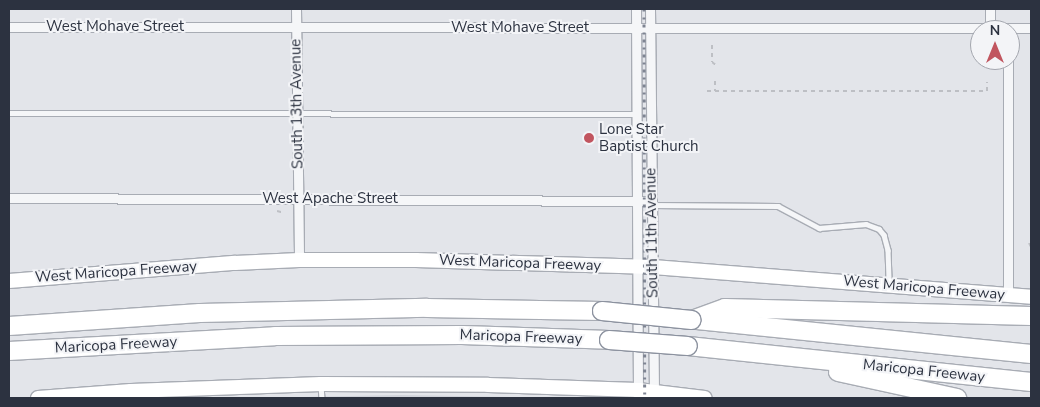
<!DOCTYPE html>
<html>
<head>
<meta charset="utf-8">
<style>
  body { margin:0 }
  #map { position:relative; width:1040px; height:407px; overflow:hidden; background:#e3e5ea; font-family:"Nunito Sans",sans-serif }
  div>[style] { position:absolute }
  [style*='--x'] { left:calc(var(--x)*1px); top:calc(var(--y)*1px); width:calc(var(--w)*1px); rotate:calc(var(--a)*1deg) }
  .built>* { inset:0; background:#d1d4db }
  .path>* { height:2px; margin-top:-1px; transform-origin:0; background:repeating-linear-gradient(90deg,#bdbfc4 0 4px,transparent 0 8px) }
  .roads { filter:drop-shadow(1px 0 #a8acb4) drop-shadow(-1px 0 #a8acb4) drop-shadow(0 1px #a8acb4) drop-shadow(0 -1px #a8acb4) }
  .lane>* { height:4.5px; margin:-2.25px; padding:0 2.25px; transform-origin:2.25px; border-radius:2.25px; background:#f5f6f8 }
  .street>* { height:9px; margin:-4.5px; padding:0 4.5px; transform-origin:4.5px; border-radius:4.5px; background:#f5f6f8 }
  .secondary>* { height:14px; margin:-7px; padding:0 7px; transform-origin:7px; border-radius:7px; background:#fff }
  .highway>* { height:18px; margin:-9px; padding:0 9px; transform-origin:9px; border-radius:9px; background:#fff }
  .rail>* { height:3px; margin-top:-1.5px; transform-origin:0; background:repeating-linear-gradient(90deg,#7e8492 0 2.5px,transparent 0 7.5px) }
  .bridges { filter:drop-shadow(1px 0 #8c929f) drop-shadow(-1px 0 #8c929f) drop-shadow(0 1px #8c929f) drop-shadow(0 -1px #8c929f) }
  .highway-bridge>* { height:18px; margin:-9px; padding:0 9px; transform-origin:9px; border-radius:9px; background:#fff }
  .dots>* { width:14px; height:14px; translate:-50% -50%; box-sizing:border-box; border:2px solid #f3f4f7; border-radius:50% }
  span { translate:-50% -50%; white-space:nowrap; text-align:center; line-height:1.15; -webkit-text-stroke:4px #f3f4f7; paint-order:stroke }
  .street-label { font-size:15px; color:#2c3240 }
  .poi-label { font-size:15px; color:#2c3240 }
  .left { translate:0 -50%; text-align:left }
  .frame { position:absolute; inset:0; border:10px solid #2c3240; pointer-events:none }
  .north { position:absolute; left:970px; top:20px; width:50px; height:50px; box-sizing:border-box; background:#f3f4f7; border:1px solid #a3a6ae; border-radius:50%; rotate:0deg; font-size:14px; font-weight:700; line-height:20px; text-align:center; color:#2c3240 }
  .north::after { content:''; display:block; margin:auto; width:18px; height:22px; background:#c1555f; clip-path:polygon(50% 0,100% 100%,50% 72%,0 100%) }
</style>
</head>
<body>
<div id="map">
  <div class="built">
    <div style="clip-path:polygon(401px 395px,570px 398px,254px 398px)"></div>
  </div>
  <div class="path">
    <div style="--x:712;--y:45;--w:17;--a:90"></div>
    <div style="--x:712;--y:62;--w:6;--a:39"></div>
    <div style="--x:988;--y:66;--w:4;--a:0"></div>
    <div style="--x:992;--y:66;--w:6;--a:-72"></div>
    <div style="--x:715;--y:81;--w:10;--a:90"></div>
    <div style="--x:707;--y:91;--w:280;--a:0"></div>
    <div style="--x:987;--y:91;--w:9;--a:-90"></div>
    <div style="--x:277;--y:211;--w:8;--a:14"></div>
    <div style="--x:1029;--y:243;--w:4;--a:63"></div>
  </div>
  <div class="roads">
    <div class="lane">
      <div style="--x:9;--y:113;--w:627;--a:0.09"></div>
      <div style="--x:652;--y:205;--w:126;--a:0.5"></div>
      <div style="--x:778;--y:206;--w:47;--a:28.2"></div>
      <div style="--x:819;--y:228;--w:47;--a:-4.9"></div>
      <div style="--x:866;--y:224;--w:14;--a:21"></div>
      <div style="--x:879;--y:229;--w:8;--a:50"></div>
      <div style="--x:884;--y:235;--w:16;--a:75"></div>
      <div style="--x:888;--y:250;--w:34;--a:88"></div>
      <div style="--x:321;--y:385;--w:13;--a:86"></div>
    </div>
    <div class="street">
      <div style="--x:296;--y:9;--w:251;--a:89.3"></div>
      <div style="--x:636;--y:9;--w:389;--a:89.7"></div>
      <div style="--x:650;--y:9;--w:387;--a:89.4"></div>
      <div style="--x:990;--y:9;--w:20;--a:90"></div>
      <div style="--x:9;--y:27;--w:1022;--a:0.06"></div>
      <div style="--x:9;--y:198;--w:643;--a:0.27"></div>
      <div style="--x:1008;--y:295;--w:235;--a:-90"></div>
    </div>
    <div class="secondary">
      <div style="--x:9;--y:281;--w:227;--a:-4.6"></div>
      <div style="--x:235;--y:263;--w:64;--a:-2.7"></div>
      <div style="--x:299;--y:260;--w:117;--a:0"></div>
      <div style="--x:416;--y:260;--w:237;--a:1.7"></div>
      <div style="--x:653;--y:267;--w:379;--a:4.5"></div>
      <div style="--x:38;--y:398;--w:93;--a:-4.3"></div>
      <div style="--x:131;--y:391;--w:190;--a:-2.1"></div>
      <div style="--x:321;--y:384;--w:167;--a:0.3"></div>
      <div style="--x:488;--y:385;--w:150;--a:1.9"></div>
      <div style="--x:638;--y:390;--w:67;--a:6.8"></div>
    </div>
    <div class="highway">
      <div style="--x:692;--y:320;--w:35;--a:-20"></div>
      <div style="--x:725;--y:308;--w:306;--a:1.5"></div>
      <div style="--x:697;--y:320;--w:336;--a:5.8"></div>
      <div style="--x:9;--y:326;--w:191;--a:-3.9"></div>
      <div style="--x:200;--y:313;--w:227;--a:-1.3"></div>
      <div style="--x:427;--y:308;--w:175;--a:1"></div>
      <div style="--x:688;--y:346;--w:345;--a:6"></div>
      <div style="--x:9;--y:351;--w:266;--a:-3.2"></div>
      <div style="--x:275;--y:336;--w:187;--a:-0.3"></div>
      <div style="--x:462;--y:335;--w:147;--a:1.9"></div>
      <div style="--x:838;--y:372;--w:122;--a:12.3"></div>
    </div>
  </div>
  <div class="rail">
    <div style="--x:644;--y:9;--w:389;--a:89.9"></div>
  </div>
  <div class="bridges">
    <div class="highway-bridge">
      <div style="--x:602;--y:311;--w:90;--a:5.7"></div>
      <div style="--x:609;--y:340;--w:79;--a:4.3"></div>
    </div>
  </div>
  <div class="dots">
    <div style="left:589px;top:138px;background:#c1555f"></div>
  </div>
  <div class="street-label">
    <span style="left:115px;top:27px">West Mohave Street</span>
    <span style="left:520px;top:28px">West Mohave Street</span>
    <span style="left:297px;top:104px;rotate:-91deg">South 13th Avenue</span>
    <span style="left:330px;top:199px">West Apache Street</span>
    <span style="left:652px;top:233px;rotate:-91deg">South 11th Avenue</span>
    <span style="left:520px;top:263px;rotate:2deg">West Maricopa Freeway</span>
    <span style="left:116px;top:272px;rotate:-4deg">West Maricopa Freeway</span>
    <span style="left:924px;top:288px;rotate:5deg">West Maricopa Freeway</span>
    <span style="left:521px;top:337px;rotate:2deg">Maricopa Freeway</span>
    <span style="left:116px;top:345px;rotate:-3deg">Maricopa Freeway</span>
    <span style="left:924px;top:371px;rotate:6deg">Maricopa Freeway</span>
  </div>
  <div class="poi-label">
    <span class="left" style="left:599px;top:138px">Lone Star<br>Baptist Church</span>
  </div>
  <div class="frame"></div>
  <div class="north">N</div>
</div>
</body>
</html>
